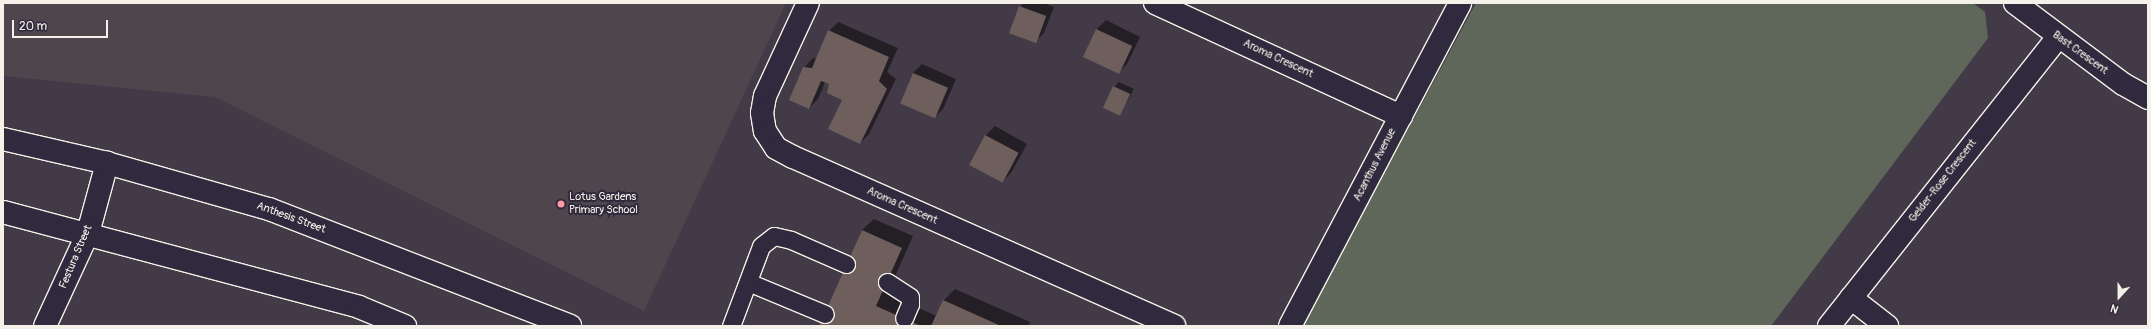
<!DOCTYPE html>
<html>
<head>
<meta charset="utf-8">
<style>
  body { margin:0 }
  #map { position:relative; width:2151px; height:329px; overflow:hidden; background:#423a46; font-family:Pangolin,sans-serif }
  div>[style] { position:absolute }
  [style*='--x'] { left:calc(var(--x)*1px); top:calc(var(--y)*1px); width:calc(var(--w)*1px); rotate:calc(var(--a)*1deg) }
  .built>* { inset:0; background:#4f454d }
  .green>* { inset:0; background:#5f675b }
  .shadow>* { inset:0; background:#0007 }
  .building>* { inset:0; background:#6e5e5c; transform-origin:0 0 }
  .roads { filter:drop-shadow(1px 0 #f4f1e8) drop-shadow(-1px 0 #f4f1e8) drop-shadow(0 1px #f4f1e8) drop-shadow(0 -1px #f4f1e8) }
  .lane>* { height:17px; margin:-8.5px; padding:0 8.5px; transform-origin:8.5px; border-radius:8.5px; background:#2f2a3d }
  .street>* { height:22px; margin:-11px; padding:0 11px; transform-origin:11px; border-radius:11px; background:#2f2a3d }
  .secondary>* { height:22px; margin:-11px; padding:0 11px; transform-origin:11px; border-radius:11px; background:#2f2a3d }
  .dots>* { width:11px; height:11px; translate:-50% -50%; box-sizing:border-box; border:2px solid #2f2a3d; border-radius:50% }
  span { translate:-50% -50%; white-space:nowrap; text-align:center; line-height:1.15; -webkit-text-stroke:4px #2f2a3d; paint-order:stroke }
  .street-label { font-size:11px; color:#f4f1e8 }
  .poi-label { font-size:11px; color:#f4f1e8 }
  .left { translate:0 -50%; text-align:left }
  .frame { position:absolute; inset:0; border:4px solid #f4f1e8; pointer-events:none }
  .north { position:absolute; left:2099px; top:277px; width:40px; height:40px; -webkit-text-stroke:3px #2f2a3d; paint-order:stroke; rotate:201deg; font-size:11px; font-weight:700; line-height:16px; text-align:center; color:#f4f1e8 }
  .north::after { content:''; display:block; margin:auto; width:14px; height:18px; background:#f4f1e8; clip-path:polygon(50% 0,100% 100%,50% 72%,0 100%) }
  .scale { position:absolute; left:12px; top:20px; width:96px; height:18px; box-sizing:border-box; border:2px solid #f4f1e8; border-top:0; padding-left:5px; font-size:12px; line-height:14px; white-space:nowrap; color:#f4f1e8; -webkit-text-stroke:3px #2f2a3d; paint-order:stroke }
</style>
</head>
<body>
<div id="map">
  <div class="built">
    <div style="clip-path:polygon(3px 3px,786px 3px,644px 311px,215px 97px,3px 76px)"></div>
  </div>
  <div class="green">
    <div style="clip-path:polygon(1476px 3px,1973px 3px,1985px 12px,1988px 38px,1771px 326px,1302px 326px)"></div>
  </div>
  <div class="shadow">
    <div style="clip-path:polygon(1024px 3px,1043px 3px,1054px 7px,1044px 33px,1035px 42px,1020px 7px)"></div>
    <div style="clip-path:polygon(1106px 20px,1140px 37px,1127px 64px,1118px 73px,1084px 57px,1097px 29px)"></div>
    <div style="clip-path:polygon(838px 22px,898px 48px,887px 72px,896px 79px,869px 134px,860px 143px,843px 100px,830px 84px,825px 82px,818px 99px,809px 108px,804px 68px,813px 58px,817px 59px,829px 31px)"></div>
    <div style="clip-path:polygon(922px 64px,956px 79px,943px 109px,934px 118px,913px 73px)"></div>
    <div style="clip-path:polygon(1119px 82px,1134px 89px,1120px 114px,1114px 87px)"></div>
    <div style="clip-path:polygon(995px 126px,1027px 144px,1011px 173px,1002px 182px,970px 165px,986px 135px)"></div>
    <div style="clip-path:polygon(874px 219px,913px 236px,887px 294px,937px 316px,943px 301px,955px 289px,1030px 322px,1028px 326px,820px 326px,862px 230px)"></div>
  </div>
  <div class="building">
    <div style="left:1019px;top:6px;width:29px;height:29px;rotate:20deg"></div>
    <div style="left:1096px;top:29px;width:40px;height:31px;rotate:25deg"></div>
    <div style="clip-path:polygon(828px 30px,889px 57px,879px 81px,887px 89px,860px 144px,828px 129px,842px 100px,827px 93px,829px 84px,821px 81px,809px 109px,789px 100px,803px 67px,812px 68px)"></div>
    <div style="left:913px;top:73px;width:38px;height:33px;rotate:23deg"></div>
    <div style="left:1113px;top:86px;width:19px;height:24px;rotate:25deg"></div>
    <div style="left:985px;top:135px;width:38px;height:34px;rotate:28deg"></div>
    <div style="clip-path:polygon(862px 230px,902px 248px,876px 306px,921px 326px,819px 326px)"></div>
    <div style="clip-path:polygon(943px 300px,1001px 326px,931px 326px)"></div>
  </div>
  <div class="roads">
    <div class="lane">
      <div style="--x:748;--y:282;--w:83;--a:22.6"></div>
      <div style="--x:887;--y:282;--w:27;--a:33"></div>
      <div style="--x:910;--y:297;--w:7;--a:90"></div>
      <div style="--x:910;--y:304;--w:15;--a:113"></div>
      <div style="--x:731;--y:326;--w:85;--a:-69.4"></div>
      <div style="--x:761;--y:246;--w:16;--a:-38"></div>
      <div style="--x:774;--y:236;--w:17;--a:13"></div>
      <div style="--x:791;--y:240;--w:60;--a:23.6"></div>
    </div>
    <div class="street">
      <div style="--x:808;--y:3;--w:102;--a:114.8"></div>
      <div style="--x:765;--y:96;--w:17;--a:100"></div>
      <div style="--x:762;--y:113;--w:18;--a:81"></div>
      <div style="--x:765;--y:131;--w:20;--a:57"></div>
      <div style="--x:776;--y:148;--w:19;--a:28"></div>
      <div style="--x:793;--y:157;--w:417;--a:23.9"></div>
      <div style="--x:1155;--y:3;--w:271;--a:24.7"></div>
      <div style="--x:2015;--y:3;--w:135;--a:36.9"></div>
      <div style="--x:2123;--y:84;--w:29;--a:29"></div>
      <div style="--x:1851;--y:298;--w:46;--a:37.9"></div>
      <div style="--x:45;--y:326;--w:102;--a:-65.2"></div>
      <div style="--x:88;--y:233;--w:73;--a:-74.8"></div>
      <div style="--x:1290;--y:326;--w:365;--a:-62.2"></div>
      <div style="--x:1829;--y:326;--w:369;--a:-51.6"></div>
    </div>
    <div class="secondary">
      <div style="--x:3;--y:139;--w:107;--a:13"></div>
      <div style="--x:107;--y:163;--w:168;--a:15.9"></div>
      <div style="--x:269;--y:209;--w:323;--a:21.2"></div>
      <div style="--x:3;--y:212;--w:368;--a:14.9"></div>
      <div style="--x:359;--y:307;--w:50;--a:22.4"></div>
    </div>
  </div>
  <div class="dots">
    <div style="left:561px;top:204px;background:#ff9aa2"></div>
  </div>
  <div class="street-label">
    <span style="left:2080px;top:53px;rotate:36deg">Bast Crescent</span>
    <span style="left:1278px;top:59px;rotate:25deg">Aroma Crescent</span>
    <span style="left:1375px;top:165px;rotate:-63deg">Acanthus Avenue</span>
    <span style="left:1943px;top:181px;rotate:-52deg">Gelder-Rose Crescent</span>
    <span style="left:902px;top:206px;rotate:24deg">Aroma Crescent</span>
    <span style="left:291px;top:218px;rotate:20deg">Anthesis Street</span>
    <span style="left:76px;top:257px;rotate:-67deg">Festura Street</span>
  </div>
  <div class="poi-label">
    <span class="left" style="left:569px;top:204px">Lotus Gardens<br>Primary School</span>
  </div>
  <div class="frame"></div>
  <div class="north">N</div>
  <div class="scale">20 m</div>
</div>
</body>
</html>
